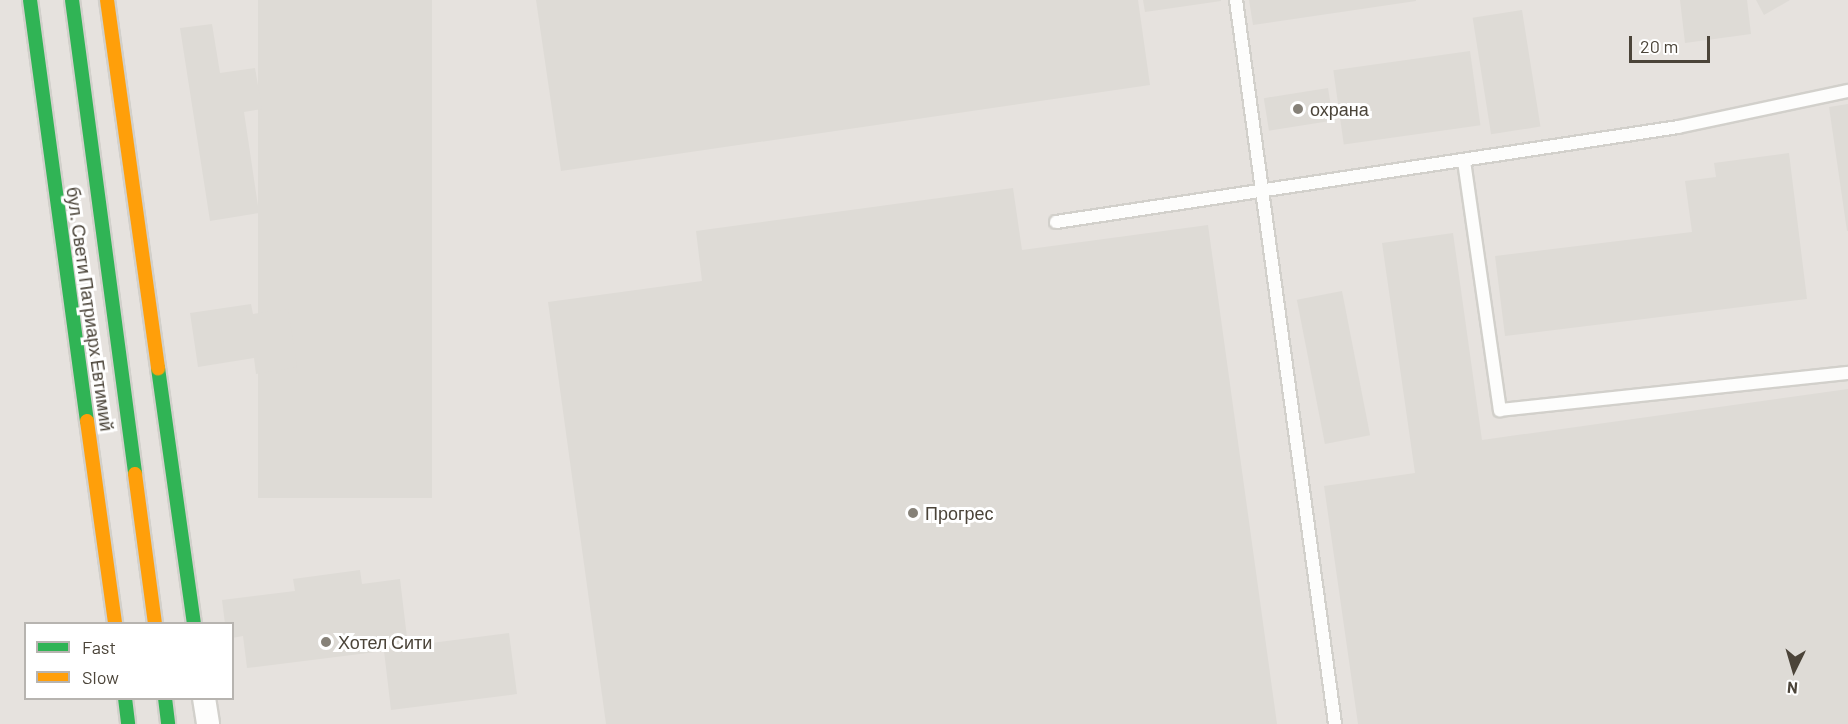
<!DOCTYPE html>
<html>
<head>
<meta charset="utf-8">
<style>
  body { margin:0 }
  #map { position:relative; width:1848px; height:724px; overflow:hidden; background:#f4f2ee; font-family:Barlow,sans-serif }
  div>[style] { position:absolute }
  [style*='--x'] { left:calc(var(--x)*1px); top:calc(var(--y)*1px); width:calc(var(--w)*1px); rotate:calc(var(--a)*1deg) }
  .industrial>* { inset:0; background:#e6e2de }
  .building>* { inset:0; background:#dedbd6; transform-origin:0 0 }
  .roads { filter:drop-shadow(2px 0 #d2d0cb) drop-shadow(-2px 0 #d2d0cb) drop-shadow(0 2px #d2d0cb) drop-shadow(0 -2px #d2d0cb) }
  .lane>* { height:12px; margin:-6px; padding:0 6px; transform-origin:6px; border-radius:6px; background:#fdfdfc }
  .street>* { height:22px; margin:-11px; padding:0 11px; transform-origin:11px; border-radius:11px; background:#fdfdfc }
  .fast>* { height:14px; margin:-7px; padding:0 7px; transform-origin:7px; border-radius:7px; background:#30b455 }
  .slow>* { height:14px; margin:-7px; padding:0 7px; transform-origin:7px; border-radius:7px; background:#ff9f0a }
  .dots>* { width:16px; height:16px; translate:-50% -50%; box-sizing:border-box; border:3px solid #fff; border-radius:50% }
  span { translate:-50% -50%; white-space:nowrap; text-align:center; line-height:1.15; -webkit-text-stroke:6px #fff; paint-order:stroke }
  .poi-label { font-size:18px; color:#4b4439 }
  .left { translate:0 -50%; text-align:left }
  .street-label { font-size:18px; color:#4b4439 }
  .legend { position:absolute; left:24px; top:622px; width:210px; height:78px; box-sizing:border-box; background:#fff; border:2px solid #b7b4b0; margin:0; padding:8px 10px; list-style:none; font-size:18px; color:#4b4439 }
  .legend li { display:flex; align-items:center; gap:12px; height:30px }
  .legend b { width:30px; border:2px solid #b7b4b0 }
  .north { position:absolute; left:1764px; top:640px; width:60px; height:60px; -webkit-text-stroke:4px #fff; paint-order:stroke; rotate:185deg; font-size:16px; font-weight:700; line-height:24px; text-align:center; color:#4b4439 }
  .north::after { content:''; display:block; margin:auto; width:21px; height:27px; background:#4b4439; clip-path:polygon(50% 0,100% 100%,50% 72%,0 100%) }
  .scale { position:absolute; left:1629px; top:36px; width:81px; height:27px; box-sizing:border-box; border:3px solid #4b4439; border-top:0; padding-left:8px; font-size:18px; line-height:21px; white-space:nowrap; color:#4b4439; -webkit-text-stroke:4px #fff; paint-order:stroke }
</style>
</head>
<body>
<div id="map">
  <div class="industrial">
    <div style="clip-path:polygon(evenodd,0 0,1848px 0,1848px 724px,0 724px,0 0,26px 624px,232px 624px,232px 698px,26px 698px,26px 624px)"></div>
  </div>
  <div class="building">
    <div style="left:258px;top:0;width:174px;height:498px"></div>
    <div style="clip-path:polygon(536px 0,1138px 0,1150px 85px,561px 171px)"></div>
    <div style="clip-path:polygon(1143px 0,1221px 0,1221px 1px,1145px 12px)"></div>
    <div style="clip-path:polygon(1249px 0,1416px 0,1416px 1px,1253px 25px)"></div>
    <div style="clip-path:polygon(1680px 0,1747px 0,1751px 34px,1685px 43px)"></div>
    <div style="clip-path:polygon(1756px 0,1790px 0,1764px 15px)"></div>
    <div style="left:1522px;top:10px;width:118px;height:50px;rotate:81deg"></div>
    <div style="clip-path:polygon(212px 24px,220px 73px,255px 68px,262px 109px,244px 112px,259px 213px,210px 221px,180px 28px)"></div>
    <div style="left:1470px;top:51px;width:75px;height:138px;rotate:82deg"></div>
    <div style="left:1328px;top:88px;width:33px;height:65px;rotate:81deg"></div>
    <div style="clip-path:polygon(1848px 104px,1848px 231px,1847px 231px,1829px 107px)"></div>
    <div style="clip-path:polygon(1789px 153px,1807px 299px,1505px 336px,1495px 256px,1692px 232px,1685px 181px,1716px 177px,1714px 163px)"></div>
    <div style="clip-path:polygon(1013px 188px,1022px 250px,1208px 225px,1277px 724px,606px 724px,548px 302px,702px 281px,696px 231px)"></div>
    <div style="clip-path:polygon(1453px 233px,1482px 440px,1848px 389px,1848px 724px,1358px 724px,1324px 486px,1415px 473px,1382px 243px)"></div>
    <div style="left:1342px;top:291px;width:147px;height:46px;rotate:79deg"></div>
    <div style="clip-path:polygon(251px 304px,253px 314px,288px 309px,297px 367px,256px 374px,254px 358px,198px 367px,190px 313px)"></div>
    <div style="clip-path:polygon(360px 570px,362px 584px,400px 579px,408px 646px,509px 633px,517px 694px,391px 710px,384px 651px,247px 668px,243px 636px,232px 638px,232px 624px,225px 624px,222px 600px,295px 591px,293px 579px)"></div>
  </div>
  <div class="roads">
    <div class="lane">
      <div style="--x:1236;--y:0;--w:731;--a:82.21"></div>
      <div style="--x:1464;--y:161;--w:252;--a:81.8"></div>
      <div style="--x:1500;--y:410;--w:350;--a:-6.1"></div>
      <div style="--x:1056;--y:222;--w:629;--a:-8.68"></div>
      <div style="--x:1678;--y:127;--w:174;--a:-12"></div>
    </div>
    <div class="street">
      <div style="--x:204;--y:698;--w:26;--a:81"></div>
    </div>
    <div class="fast">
      <div style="--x:30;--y:0;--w:425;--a:82.3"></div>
      <div style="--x:72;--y:0;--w:478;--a:82.4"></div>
      <div style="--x:158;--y:368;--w:259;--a:82"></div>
      <div style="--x:125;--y:698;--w:26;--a:83"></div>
      <div style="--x:165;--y:698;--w:26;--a:83"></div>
    </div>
    <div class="slow">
      <div style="--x:107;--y:0;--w:372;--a:82.1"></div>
      <div style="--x:87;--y:421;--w:205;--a:82.1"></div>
      <div style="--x:135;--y:474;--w:151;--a:82.4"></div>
    </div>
  </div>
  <div class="dots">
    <div style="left:1298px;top:109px;background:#868178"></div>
    <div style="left:913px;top:513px;background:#868178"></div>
    <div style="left:326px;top:642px;background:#868178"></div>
  </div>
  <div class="poi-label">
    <span class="left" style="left:1310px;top:109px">охрана</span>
    <span class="left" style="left:925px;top:513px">Прогрес</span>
    <span class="left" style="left:338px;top:642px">Хотел Сити</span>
  </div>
  <div class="street-label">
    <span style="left:90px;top:309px;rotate:82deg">бул. Свети Патриарх Евтимий</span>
  </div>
  <ul class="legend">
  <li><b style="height:8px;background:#30b455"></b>Fast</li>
  <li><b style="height:8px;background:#ff9f0a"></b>Slow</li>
  </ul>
  <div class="north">N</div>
  <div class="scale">20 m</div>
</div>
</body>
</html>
